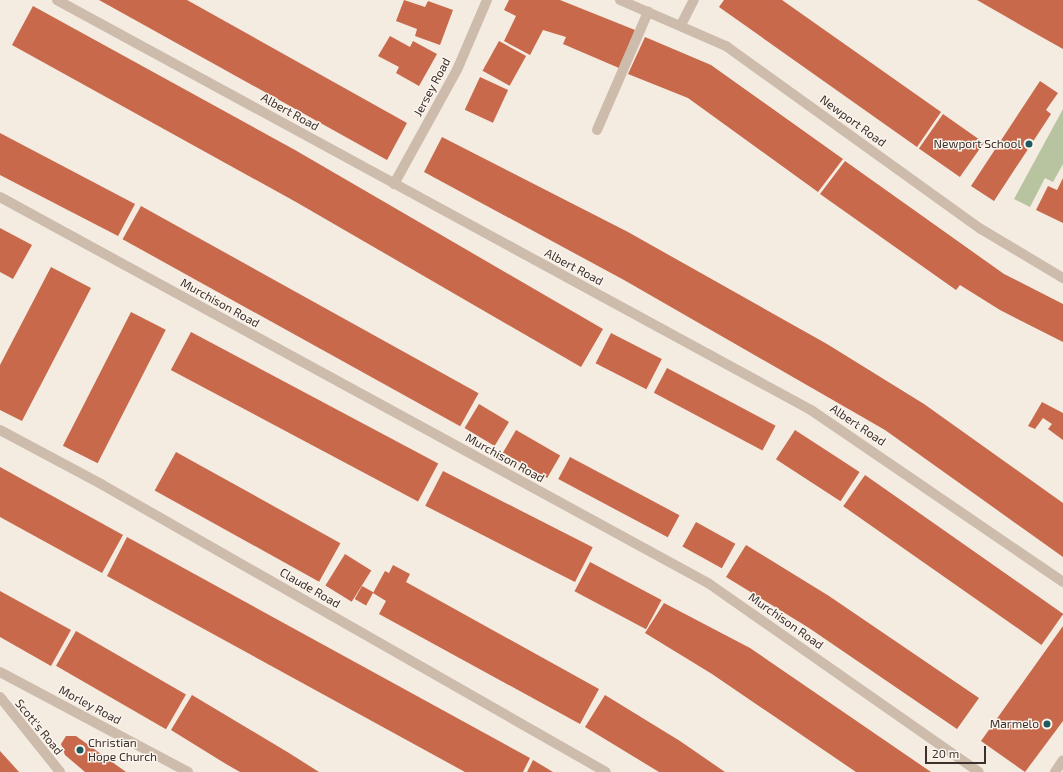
<!DOCTYPE html>
<html>
<head>
<meta charset="utf-8">
<style>
  body { margin:0 }
  #map { position:relative; width:1063px; height:772px; overflow:hidden; background:#f4ebe1; font-family:"Exo 2",sans-serif }
  div>[style] { position:absolute }
  [style*='--x'] { left:calc(var(--x)*1px); top:calc(var(--y)*1px); width:calc(var(--w)*1px); rotate:calc(var(--a)*1deg) }
  .green>* { inset:0; background:#b8c4a0 }
  .building>* { inset:0; background:#c8694b; transform-origin:0 0 }
  .service>* { height:10px; margin:-5px; padding:0 5px; transform-origin:5px; border-radius:5px; background:#cdbbac }
  .minor>* { height:10px; margin:-5px; padding:0 5px; transform-origin:5px; border-radius:5px; background:#cdbbac }
  .dots>* { width:11px; height:11px; translate:-50% -50%; box-sizing:border-box; border:2px solid #fbf5ee; border-radius:50% }
  span { translate:-50% -50%; white-space:nowrap; text-align:center; line-height:1.15; -webkit-text-stroke:3px #fbf5ee; paint-order:stroke }
  .street-label { font-size:12px; color:#3b302b }
  .poi-label { font-size:12px; color:#3b302b }
  .right { translate:-100% -50%; text-align:right }
  .left { translate:0 -50%; text-align:left }
  .scale { position:absolute; left:925px; top:746px; width:61px; height:18px; box-sizing:border-box; border:2px solid #3b302b; border-top:0; padding-left:5px; font-size:12px; line-height:14px; white-space:nowrap; color:#3b302b; -webkit-text-stroke:3px #fbf5ee; paint-order:stroke }
</style>
</head>
<body>
<div id="map">
  <div class="green">
    <div style="clip-path:polygon(1063px 109px,1063px 164px,1053px 182px,1045px 178px,1030px 207px,1014px 199px)"></div>
  </div>
  <div class="building">
    <div style="clip-path:polygon(99px 0,187px 0,407px 123px,387px 160px)"></div>
    <div style="clip-path:polygon(404px 0,425px 7px,428px 1px,453px 10px,440px 45px,415px 36px,417px 29px,396px 21px)"></div>
    <div style="clip-path:polygon(509px 0,560px 0,635px 30px,619px 68px,563px 44px,566px 37px,543px 30px,530px 55px,504px 41px,516px 16px,504px 10px)"></div>
    <div style="clip-path:polygon(724px 0,782px 0,941px 112px,917px 147px,719px 7px)"></div>
    <div style="clip-path:polygon(977px 0,1063px 0,1063px 49px,1031px 31px)"></div>
    <div style="clip-path:polygon(33px 6px,295px 150px,603px 329px,581px 367px,296px 202px,12px 45px)"></div>
    <div style="clip-path:polygon(390px 36px,410px 47px,413px 41px,437px 54px,419px 86px,396px 73px,399px 67px,378px 56px)"></div>
    <div style="clip-path:polygon(645px 37px,711px 65px,843px 159px,818px 192px,688px 98px,628px 74px)"></div>
    <div style="left:499px;top:41px;width:31px;height:34px;rotate:29deg"></div>
    <div style="left:480px;top:77px;width:31px;height:36px;rotate:25deg"></div>
    <div style="clip-path:polygon(1040px 81px,1058px 93px,1046px 110px,1051px 114px,994px 201px,971px 186px)"></div>
    <div style="left:943px;top:114px;width:50px;height:42px;rotate:35deg"></div>
    <div style="clip-path:polygon(0 133px,135px 204px,118px 236px,0 175px)"></div>
    <div style="clip-path:polygon(442px 137px,628px 232px,827px 344px,924px 404px,1063px 503px,1063px 557px,885px 430px,624px 280px,424px 172px)"></div>
    <div style="clip-path:polygon(845px 161px,1004px 274px,1063px 304px,1063px 342px,1000px 310px,960px 285px,956px 290px,820px 194px)"></div>
    <div style="clip-path:polygon(1063px 178px,1063px 223px,1036px 210px,1048px 186px,1057px 190px)"></div>
    <div style="left:141px;top:206px;width:386px;height:38px;rotate:29deg"></div>
    <div style="clip-path:polygon(0 228px,32px 245px,13px 279px,0 272px)"></div>
    <div style="clip-path:polygon(51px 267px,91px 288px,22px 421px,0 410px,0 365px)"></div>
    <div style="left:131px;top:312px;width:39px;height:150px;rotate:27deg"></div>
    <div style="left:191px;top:332px;width:280px;height:43px;rotate:28deg"></div>
    <div style="left:611px;top:333px;width:57px;height:34px;rotate:27deg"></div>
    <div style="left:667px;top:368px;width:123px;height:28px;rotate:28deg"></div>
    <div style="clip-path:polygon(1042px 402px,1063px 413px,1063px 440px,1048px 429px,1052px 424px,1043px 418px,1035px 429px,1028px 426px)"></div>
    <div style="left:479px;top:404px;width:35px;height:28px;rotate:31deg"></div>
    <div style="left:516px;top:430px;width:51px;height:26px;rotate:30deg"></div>
    <div style="left:795px;top:430px;width:77px;height:35px;rotate:33deg"></div>
    <div style="left:176px;top:452px;width:188px;height:44px;rotate:29deg"></div>
    <div style="left:570px;top:457px;width:124px;height:25px;rotate:28deg"></div>
    <div style="clip-path:polygon(0 467px,123px 535px,102px 573px,0 517px)"></div>
    <div style="left:443px;top:471px;width:168px;height:39px;rotate:27deg"></div>
    <div style="left:865px;top:475px;width:242px;height:38px;rotate:35deg"></div>
    <div style="left:696px;top:522px;width:45px;height:28px;rotate:29deg"></div>
    <div style="clip-path:polygon(127px 537px,530px 758px,523px 772px,465px 772px,107px 576px)"></div>
    <div style="clip-path:polygon(746px 545px,829px 596px,979px 698px,957px 729px,809px 628px,726px 577px)"></div>
    <div style="left:345px;top:554px;width:31px;height:37px;rotate:32deg"></div>
    <div style="left:590px;top:562px;width:81px;height:33px;rotate:28deg"></div>
    <div style="clip-path:polygon(393px 565px,410px 574px,406px 582px,599px 689px,580px 724px,379px 614px,386px 601px,373px 593px,385px 571px,389px 573px)"></div>
    <div style="left:362px;top:586px;width:13px;height:15px;rotate:29deg"></div>
    <div style="clip-path:polygon(0 591px,71px 630px,51px 666px,0 637px)"></div>
    <div style="clip-path:polygon(664px 603px,750px 648px,931px 772px,856px 772px,712px 674px,645px 633px)"></div>
    <div style="clip-path:polygon(1063px 626px,1063px 721px,1025px 772px,981px 741px)"></div>
    <div style="left:76px;top:631px;width:127px;height:40px;rotate:30deg"></div>
    <div style="clip-path:polygon(192px 695px,289px 753px,319px 772px,240px 772px,226px 764px,171px 730px)"></div>
    <div style="clip-path:polygon(605px 695px,680px 741px,725px 772px,659px 772px,585px 727px)"></div>
    <div style="clip-path:polygon(66px 736px,76px 736px,126px 772px,85px 772px,65px 755px,61px 744px)"></div>
    <div style="clip-path:polygon(0 751px,10px 762px,19px 772px,0 772px)"></div>
    <div style="clip-path:polygon(533px 760px,553px 772px,527px 772px)"></div>
  </div>
  <div class="service">
    <div style="--x:597;--y:130;--w:129;--a:-66.6"></div>
  </div>
  <div class="minor">
    <div style="--x:57;--y:0;--w:858;--a:28.54"></div>
    <div style="--x:811;--y:410;--w:305;--a:34.3"></div>
    <div style="--x:620;--y:0;--w:116;--a:23.5"></div>
    <div style="--x:726;--y:46;--w:314;--a:35.7"></div>
    <div style="--x:981;--y:229;--w:96;--a:30.9"></div>
    <div style="--x:681;--y:25;--w:28;--a:-63"></div>
    <div style="--x:394;--y:184;--w:130;--a:-61.1"></div>
    <div style="--x:457;--y:70;--w:76;--a:-66.8"></div>
    <div style="--x:0;--y:197;--w:806;--a:28.6"></div>
    <div style="--x:708;--y:583;--w:330;--a:34.9"></div>
    <div style="--x:0;--y:430;--w:115;--a:28.1"></div>
    <div style="--x:101;--y:484;--w:581;--a:29.7"></div>
    <div style="--x:0;--y:672;--w:213;--a:28"></div>
    <div style="--x:0;--y:697;--w:96;--a:51.3"></div>
    <div style="--x:1055;--y:772;--w:14;--a:-56"></div>
  </div>
  <div class="dots">
    <div style="left:1029px;top:144px;background:#1f5a5e"></div>
    <div style="left:1047px;top:724px;background:#1f5a5e"></div>
    <div style="left:80px;top:750px;background:#1f5a5e"></div>
  </div>
  <div class="street-label">
    <span style="left:432px;top:87px;rotate:-62deg">Jersey Road</span>
    <span style="left:290px;top:112px;rotate:29deg">Albert Road</span>
    <span style="left:853px;top:121px;rotate:36deg">Newport Road</span>
    <span style="left:574px;top:267px;rotate:28deg">Albert Road</span>
    <span style="left:220px;top:303px;rotate:29deg">Murchison Road</span>
    <span style="left:858px;top:425px;rotate:34deg">Albert Road</span>
    <span style="left:505px;top:458px;rotate:29deg">Murchison Road</span>
    <span style="left:310px;top:588px;rotate:30deg">Claude Road</span>
    <span style="left:786px;top:621px;rotate:35deg">Murchison Road</span>
    <span style="left:90px;top:705px;rotate:28deg">Morley Road</span>
    <span style="left:39px;top:727px;rotate:51deg">Scott's Road</span>
  </div>
  <div class="poi-label">
    <span class="right" style="left:1021px;top:144px">Newport School</span>
    <span class="right" style="left:1039px;top:724px">Marmelo</span>
    <span class="left" style="left:88px;top:750px">Christian<br>Hope Church</span>
  </div>
  <div class="scale">20 m</div>
</div>
</body>
</html>
